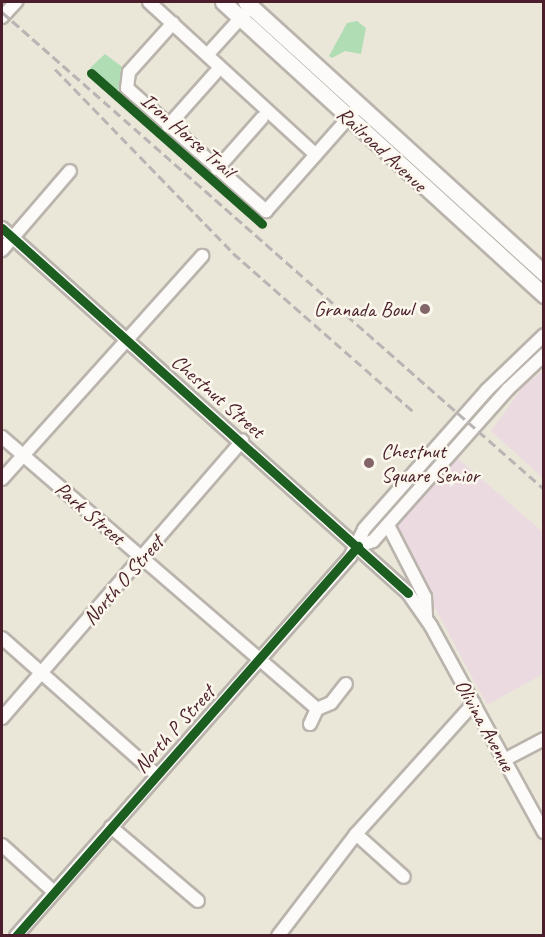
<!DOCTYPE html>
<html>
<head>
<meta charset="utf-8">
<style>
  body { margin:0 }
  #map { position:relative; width:545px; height:937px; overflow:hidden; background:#eae7d9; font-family:Caveat,sans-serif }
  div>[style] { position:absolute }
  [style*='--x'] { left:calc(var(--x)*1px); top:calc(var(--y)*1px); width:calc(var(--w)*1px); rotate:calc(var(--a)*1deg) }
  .built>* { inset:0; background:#ecdae1 }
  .green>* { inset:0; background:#b0ddb4 }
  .roads { filter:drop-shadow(2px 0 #bab4ad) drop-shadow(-2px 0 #bab4ad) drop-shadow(0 2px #bab4ad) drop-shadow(0 -2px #bab4ad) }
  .minor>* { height:12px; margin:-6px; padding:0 6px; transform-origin:6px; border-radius:6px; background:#fcfbf9 }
  .major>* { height:15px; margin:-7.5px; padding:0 7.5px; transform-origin:7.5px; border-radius:7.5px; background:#fcfbf9 }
  .rail>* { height:3px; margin-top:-1.5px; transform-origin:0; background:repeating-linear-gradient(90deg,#bab4b4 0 9px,transparent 0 13.5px) }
  .cycleway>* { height:9px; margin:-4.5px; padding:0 4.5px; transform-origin:4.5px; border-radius:4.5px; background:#1b5e20 }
  .dots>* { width:16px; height:16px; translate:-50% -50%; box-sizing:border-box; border:3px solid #fbf7ec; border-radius:50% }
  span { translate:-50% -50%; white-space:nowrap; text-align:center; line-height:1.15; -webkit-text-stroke:5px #fbf7ec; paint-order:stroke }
  .street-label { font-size:21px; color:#4a1f2b }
  .poi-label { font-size:21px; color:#4a1f2b }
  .right { translate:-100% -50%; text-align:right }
  .left { translate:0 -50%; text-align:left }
  .frame { position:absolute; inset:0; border:3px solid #4a1f2b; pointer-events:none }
</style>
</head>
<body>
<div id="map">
  <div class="built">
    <div style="clip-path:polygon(543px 371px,543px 478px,491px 431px,524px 385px)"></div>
    <div style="clip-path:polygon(455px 456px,543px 532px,543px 674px,487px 705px,393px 529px)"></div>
  </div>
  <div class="green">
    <div style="clip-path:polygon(357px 21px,366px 28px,361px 54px,345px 51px,332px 58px,329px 56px,347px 23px)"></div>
    <div style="clip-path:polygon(105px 54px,125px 69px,122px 88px,115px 91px,90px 68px)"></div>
  </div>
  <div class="roads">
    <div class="minor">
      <div style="--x:149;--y:2;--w:226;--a:42.5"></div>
      <div style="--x:2;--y:17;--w:21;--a:-47"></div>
      <div style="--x:173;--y:23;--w:66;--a:131.9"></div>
      <div style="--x:129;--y:72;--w:16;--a:97"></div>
      <div style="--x:127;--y:88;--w:186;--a:41.5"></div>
      <div style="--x:266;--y:211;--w:140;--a:-48.5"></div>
      <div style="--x:208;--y:54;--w:55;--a:-47.9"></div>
      <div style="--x:168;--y:126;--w:71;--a:-48.4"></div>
      <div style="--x:217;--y:169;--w:68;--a:-48.6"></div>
      <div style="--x:2;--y:228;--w:546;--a:41.96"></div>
      <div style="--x:408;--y:593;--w:40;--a:55.1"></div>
      <div style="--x:431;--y:626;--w:235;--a:61.3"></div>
      <div style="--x:2;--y:250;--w:104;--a:-49.3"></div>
      <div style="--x:2;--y:437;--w:416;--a:40.8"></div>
      <div style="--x:2;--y:479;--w:300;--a:-48.1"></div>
      <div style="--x:388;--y:525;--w:81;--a:62.8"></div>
      <div style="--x:425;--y:597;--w:21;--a:87"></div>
      <div style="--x:358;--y:546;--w:16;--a:-18"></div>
      <div style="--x:373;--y:541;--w:203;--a:-48.4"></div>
      <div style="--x:508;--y:389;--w:50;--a:-43.4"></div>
      <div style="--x:2;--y:638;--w:207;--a:41.5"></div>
      <div style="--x:2;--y:718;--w:367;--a:-49.1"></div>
      <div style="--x:310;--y:724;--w:17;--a:-65"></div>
      <div style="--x:317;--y:709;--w:15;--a:-23"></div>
      <div style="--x:331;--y:703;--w:24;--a:-52"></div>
      <div style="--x:504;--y:760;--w:45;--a:-27.7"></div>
      <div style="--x:111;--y:827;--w:114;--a:40.4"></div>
      <div style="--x:356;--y:834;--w:64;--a:41.9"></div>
      <div style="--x:2;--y:845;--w:70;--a:42.1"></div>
      <div style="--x:16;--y:936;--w:505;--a:-48.61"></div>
      <div style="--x:350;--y:557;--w:31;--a:-63"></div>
      <div style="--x:364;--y:529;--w:186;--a:-48.5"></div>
      <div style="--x:487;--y:390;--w:79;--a:-44"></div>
      <div style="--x:278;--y:936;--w:128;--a:-52.6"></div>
      <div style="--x:356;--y:834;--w:176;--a:-48"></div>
    </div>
    <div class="major">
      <div style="--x:223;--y:2;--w:435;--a:42.4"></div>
      <div style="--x:246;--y:2;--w:403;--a:42.3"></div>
    </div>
  </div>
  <div class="rail">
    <div style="--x:2;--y:12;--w:722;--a:41.35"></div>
    <div style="--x:55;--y:69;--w:256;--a:45.9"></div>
    <div style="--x:233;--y:253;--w:241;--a:41.3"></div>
  </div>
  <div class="cycleway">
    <div style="--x:91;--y:73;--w:228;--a:41.4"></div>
    <div style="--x:2;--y:228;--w:546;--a:41.96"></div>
    <div style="--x:16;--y:936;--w:519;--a:-48.75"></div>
  </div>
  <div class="dots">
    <div style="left:425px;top:309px;background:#826568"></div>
    <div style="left:369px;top:463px;background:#826568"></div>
  </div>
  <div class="street-label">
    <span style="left:188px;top:135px;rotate:41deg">Iron Horse Trail</span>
    <span style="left:382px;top:149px;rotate:43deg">Railroad Avenue</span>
    <span style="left:218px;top:396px;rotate:41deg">Chestnut Street</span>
    <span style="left:90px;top:513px;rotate:41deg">Park Street</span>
    <span style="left:123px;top:580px;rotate:-49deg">North O Street</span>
    <span style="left:485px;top:725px;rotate:61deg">Olivina Avenue</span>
    <span style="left:174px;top:729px;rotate:-48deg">North P Street</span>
  </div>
  <div class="poi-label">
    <span class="right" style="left:413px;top:309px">Granada Bowl</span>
    <span class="left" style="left:381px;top:463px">Chestnut<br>Square Senior</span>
  </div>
  <div class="frame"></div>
</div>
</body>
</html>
